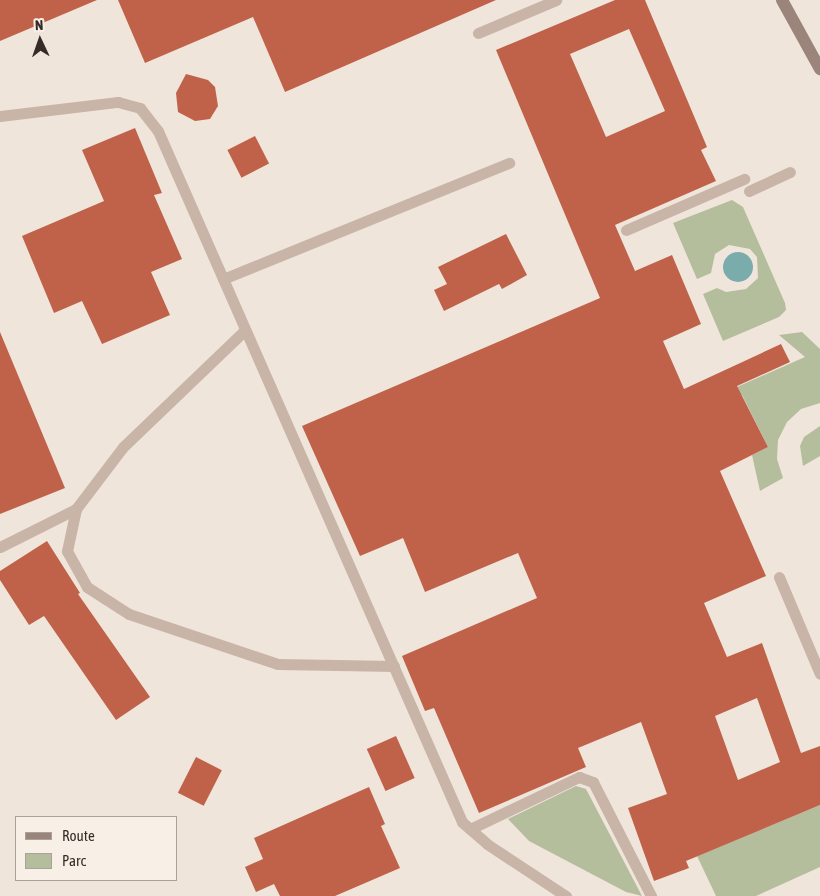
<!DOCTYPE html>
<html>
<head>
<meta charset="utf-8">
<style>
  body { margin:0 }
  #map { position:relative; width:820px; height:896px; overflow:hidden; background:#f0e5db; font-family:"Asap Condensed",sans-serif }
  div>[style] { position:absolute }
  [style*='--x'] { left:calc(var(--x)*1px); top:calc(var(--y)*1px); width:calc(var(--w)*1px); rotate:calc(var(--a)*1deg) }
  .green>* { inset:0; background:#b4be9c }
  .water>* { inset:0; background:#7bacac }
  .round { border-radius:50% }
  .building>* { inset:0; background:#c06249; transform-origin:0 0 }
  .lane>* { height:11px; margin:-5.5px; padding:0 5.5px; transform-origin:5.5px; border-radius:5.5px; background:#c8b5a7 }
  .secondary>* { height:12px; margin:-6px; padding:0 6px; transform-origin:6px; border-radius:6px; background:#9b8479 }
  span { translate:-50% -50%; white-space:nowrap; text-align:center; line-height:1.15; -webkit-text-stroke:5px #f8f0e7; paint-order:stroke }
  .legend { position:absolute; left:15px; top:816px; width:162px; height:65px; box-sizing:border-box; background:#f8f0e7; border:1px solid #aaa19a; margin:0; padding:6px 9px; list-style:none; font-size:15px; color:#352b27 }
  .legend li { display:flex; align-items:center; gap:10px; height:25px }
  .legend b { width:25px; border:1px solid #aaa19a }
  .north { position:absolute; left:15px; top:15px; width:50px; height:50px; -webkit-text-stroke:4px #f8f0e7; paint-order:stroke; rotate:357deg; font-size:14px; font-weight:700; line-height:20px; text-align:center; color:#352b27 }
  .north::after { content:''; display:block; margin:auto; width:18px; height:22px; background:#352b27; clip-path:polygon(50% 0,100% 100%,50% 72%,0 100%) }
</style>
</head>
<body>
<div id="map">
  <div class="green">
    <div style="clip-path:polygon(732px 200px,743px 207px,785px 303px,786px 310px,779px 317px,723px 341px,703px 294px,717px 288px,726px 292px,746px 289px,758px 278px,757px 257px,750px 249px,729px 245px,715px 254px,711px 273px,697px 279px,673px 223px)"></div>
    <div style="clip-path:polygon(802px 332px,820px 349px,820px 403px,801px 409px,787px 422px,778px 440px,777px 459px,783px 478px,760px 491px,752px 455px,768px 447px,742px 395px,721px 394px,805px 357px,779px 335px)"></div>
    <div style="clip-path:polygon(820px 426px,820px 456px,803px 466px,800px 446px,804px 437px)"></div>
    <div style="clip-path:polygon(576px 786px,586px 789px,642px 896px,626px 892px,529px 841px,508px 819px)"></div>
    <div style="clip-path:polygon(820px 805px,820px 867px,756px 896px,716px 896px,697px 856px)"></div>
  </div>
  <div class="water">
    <div class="round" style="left:723px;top:252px;width:30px;height:30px"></div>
  </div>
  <div class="building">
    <div style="clip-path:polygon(0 0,97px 0,0 41px)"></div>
    <div style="clip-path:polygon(118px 0,496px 0,285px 92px,253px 17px,145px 63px)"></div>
    <div style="clip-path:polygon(evenodd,615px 0,645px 0,707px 147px,701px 150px,716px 181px,615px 225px,635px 271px,672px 255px,701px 324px,663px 341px,684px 389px,781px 344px,790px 362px,737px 386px,768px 447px,720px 471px,766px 576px,704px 603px,727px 657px,762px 643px,801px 753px,820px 746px,820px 805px,686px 861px,689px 868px,654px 881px,628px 808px,667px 794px,641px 722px,578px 748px,586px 767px,479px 813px,434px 708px,425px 711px,402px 656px,537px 598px,518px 553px,425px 592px,403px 538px,360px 556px,302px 426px,600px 298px,496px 50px,615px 0,629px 29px,665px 111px,606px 137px,570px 54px,629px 29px,615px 0,757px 698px,780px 762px,738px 780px,715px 716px,757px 698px)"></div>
    <div style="clip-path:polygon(186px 74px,208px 80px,215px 87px,218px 106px,210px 119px,195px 121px,178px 112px,176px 93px)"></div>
    <div style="clip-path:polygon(135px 128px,162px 193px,154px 195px,182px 259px,151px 272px,170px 315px,102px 344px,82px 301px,54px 313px,22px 236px,104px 201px,82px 150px)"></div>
    <div style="left:255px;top:136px;width:31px;height:31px;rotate:63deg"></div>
    <div style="clip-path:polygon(506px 234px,527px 275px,502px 289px,499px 284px,444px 311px,434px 290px,447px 284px,438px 267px)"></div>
    <div style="clip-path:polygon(0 332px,65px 488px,0 514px)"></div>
    <div style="clip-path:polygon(47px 541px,80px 593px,78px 594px,150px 697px,116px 720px,44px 616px,29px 625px,0 580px,0 571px)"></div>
    <div style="left:396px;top:736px;width:46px;height:32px;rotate:66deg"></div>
    <div style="left:196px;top:757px;width:29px;height:40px;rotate:27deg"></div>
    <div style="clip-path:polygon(369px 787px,385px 824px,381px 826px,400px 868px,335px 896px,280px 896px,274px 884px,256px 892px,245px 867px,263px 859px,254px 838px)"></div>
  </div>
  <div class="lane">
    <div style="--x:478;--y:33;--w:85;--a:-22.9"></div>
    <div style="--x:0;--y:116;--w:119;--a:-6.8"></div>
    <div style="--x:118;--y:102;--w:23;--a:15"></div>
    <div style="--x:140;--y:108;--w:29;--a:52"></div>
    <div style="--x:158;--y:131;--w:755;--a:66.25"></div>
    <div style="--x:462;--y:822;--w:33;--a:41"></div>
    <div style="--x:487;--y:844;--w:95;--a:33.4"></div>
    <div style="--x:749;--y:191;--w:45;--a:-24.9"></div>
    <div style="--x:626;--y:230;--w:129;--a:-23.4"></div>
    <div style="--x:223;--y:279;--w:309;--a:-22.1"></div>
    <div style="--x:244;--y:331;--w:168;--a:136.2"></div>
    <div style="--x:123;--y:447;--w:78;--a:127.2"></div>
    <div style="--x:76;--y:509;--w:43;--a:102.1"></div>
    <div style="--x:67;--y:551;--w:41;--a:60.9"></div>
    <div style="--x:87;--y:587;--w:50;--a:32.7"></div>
    <div style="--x:129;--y:614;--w:157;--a:18.6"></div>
    <div style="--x:278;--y:664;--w:116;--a:1"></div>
    <div style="--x:0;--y:547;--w:85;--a:-26.6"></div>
    <div style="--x:779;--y:577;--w:105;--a:67.1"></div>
    <div style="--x:470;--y:829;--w:121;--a:-25.5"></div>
    <div style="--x:579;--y:777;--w:15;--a:20"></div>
    <div style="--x:593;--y:782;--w:128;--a:63"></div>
  </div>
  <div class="secondary">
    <div style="--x:782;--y:0;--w:79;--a:61.2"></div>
  </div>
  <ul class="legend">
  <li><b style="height:6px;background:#9b8479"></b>Route</li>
  <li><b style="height:14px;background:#b4be9c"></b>Parc</li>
  </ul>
  <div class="north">N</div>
</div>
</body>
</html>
